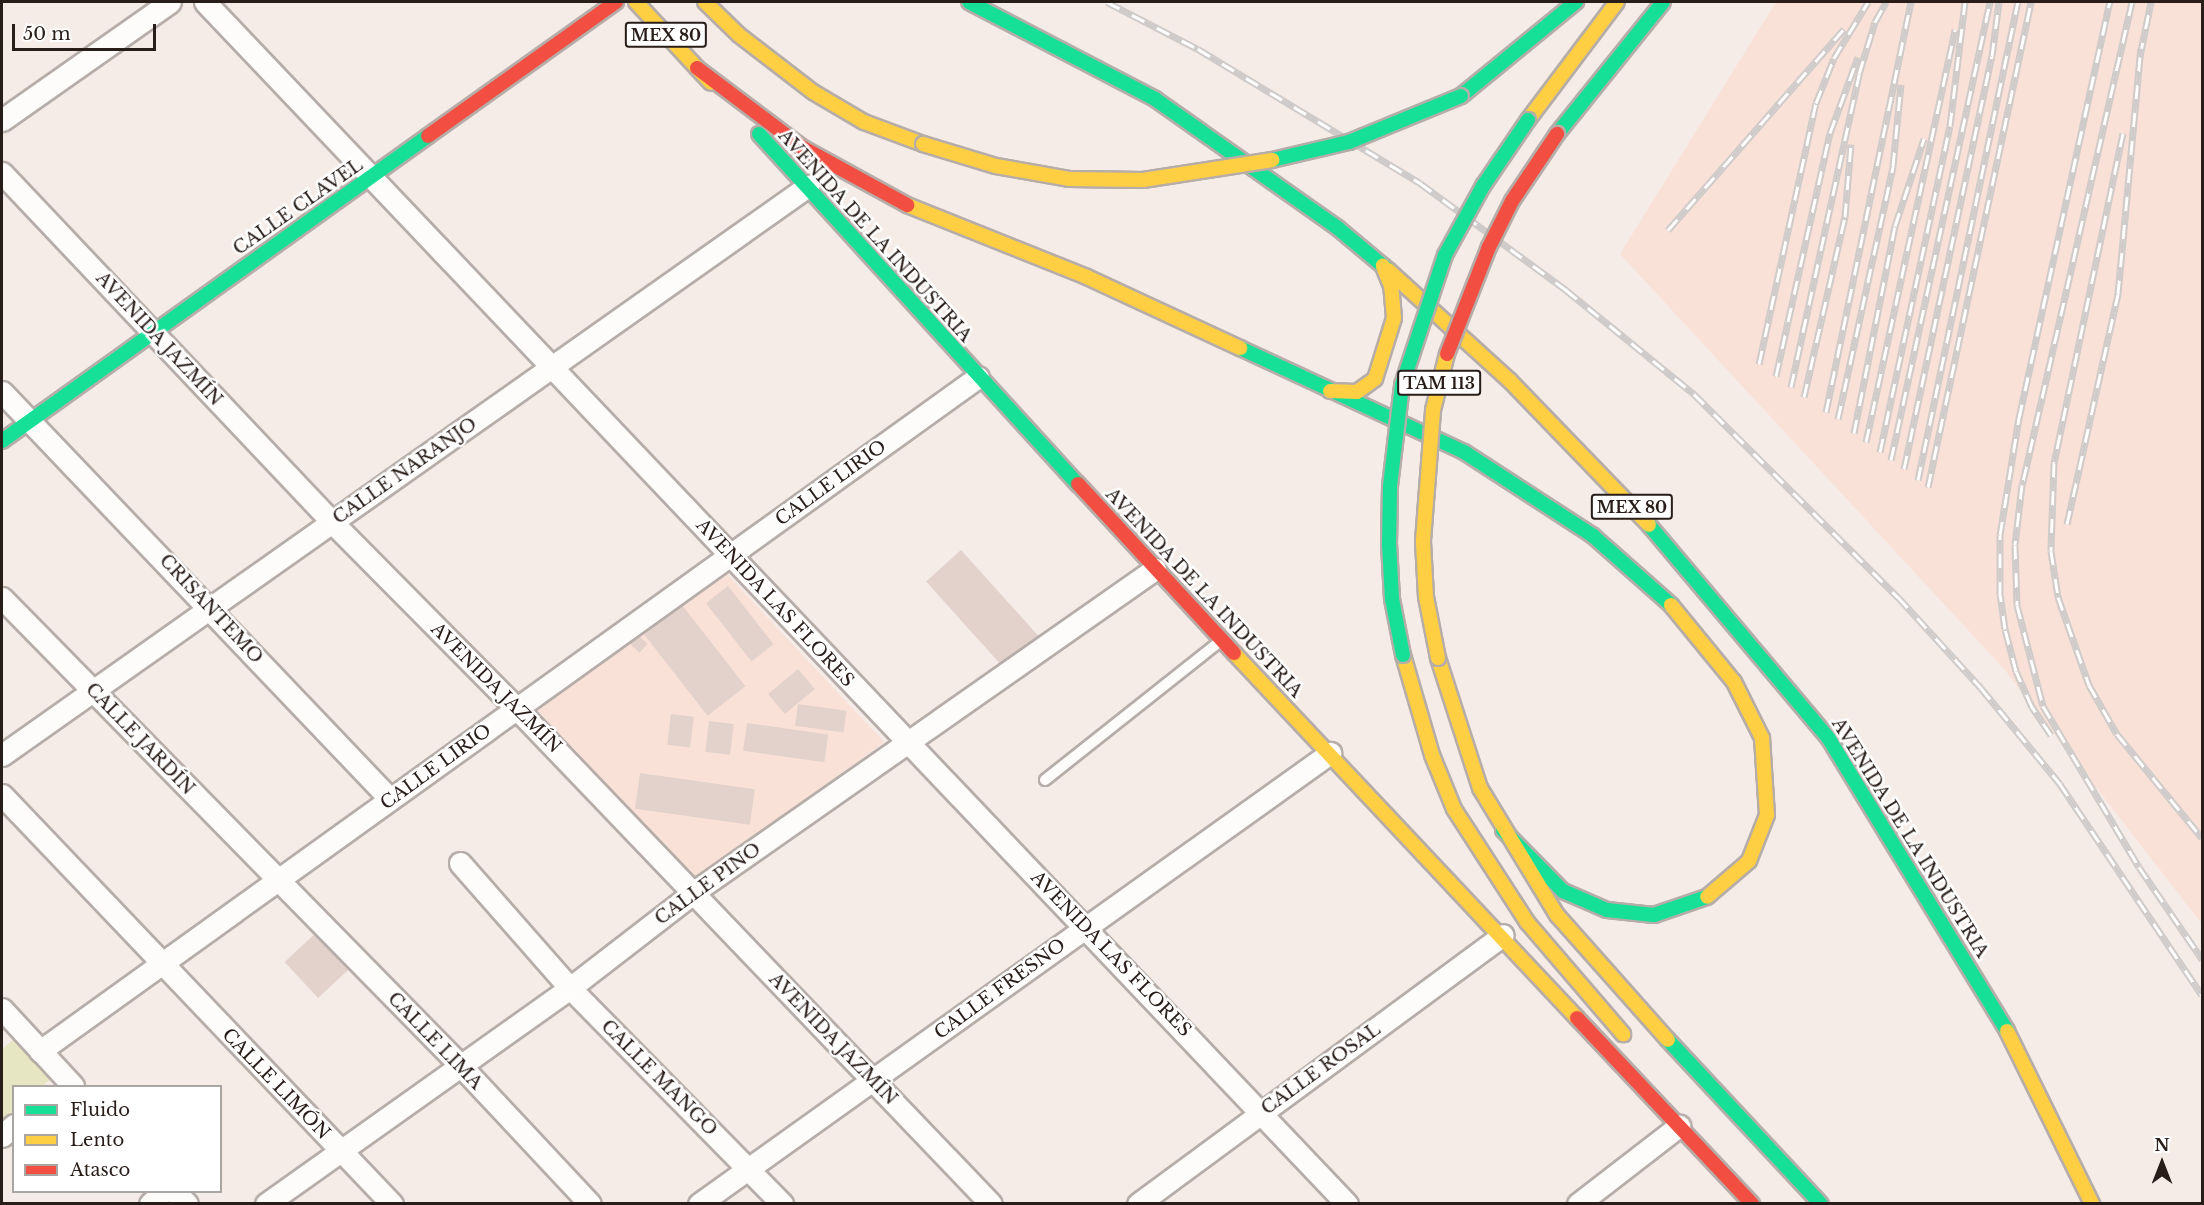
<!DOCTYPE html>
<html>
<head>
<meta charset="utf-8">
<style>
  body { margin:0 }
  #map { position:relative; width:2204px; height:1205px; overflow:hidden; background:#f5ebe7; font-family:"Libre Baskerville",serif }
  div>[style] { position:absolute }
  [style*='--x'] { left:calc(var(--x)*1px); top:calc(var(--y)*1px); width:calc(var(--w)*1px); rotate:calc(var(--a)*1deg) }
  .built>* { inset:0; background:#fae1d7 }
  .green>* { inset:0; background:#e7e6c2 }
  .building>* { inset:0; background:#e2d2cb; transform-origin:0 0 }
  .roads { filter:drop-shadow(2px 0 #b6ada9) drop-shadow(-2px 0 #b6ada9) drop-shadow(0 2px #b6ada9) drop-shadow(0 -2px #b6ada9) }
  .lane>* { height:10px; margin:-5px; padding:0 5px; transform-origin:5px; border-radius:5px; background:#fefcfb }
  .street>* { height:21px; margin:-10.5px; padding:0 10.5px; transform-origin:10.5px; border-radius:10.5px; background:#fefcfb }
  .fast>* { height:14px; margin:-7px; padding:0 7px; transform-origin:7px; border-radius:7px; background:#16e098 }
  .slow>* { height:14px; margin:-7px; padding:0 7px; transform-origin:7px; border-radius:7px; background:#ffcf43 }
  .jam>* { height:14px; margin:-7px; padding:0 7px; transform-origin:7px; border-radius:7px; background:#f24e42 }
  .rail>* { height:7px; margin-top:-3.5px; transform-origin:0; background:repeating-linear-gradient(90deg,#fff 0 14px,#cecbca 0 28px); box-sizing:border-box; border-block:2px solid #cecbca }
  .bridges { filter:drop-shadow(2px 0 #b6ada9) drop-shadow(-2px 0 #b6ada9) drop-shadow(0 2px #b6ada9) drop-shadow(0 -2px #b6ada9) }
  .fast-bridge>* { height:14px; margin:-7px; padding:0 7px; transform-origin:7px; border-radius:7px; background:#16e098 }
  .slow-bridge>* { height:14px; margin:-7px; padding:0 7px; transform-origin:7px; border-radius:7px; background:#ffcf43 }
  .jam-bridge>* { height:14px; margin:-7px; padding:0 7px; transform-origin:7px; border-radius:7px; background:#f24e42 }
  span { translate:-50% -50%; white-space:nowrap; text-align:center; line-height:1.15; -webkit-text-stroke:5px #fff; paint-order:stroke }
  .shield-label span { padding:2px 4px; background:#fff; border:2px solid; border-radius:4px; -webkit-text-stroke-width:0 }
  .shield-label { font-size:16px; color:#281d19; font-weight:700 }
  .street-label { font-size:18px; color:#281d19 }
  .frame { position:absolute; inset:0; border:3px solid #281d19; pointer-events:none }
  .legend { position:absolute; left:12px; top:1085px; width:210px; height:108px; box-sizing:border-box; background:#fff; border:2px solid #a9a5a3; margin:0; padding:8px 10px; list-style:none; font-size:18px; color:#281d19 }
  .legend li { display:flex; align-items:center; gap:12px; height:30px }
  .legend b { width:30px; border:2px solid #a9a5a3 }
  .north { position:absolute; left:2132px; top:1133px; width:60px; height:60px; -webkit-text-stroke:4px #fff; paint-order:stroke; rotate:0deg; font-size:16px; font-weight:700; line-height:24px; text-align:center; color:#281d19 }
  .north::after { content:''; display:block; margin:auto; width:21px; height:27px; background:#281d19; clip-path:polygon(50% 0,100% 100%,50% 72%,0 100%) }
  .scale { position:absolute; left:12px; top:24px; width:144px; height:27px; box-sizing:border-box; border:3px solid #281d19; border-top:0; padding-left:8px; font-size:18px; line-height:21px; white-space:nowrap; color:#281d19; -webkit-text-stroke:4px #fff; paint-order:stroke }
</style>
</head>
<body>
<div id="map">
  <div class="built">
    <div style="clip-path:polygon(1776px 2px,2202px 2px,2202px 924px,2004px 669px,1620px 254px)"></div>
    <div style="clip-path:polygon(722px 569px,884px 742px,696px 879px,535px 708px)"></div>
  </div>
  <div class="green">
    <div style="clip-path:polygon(17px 1037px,51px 1079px,42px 1086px,14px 1086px,13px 1111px,2px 1121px,2px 1049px)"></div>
  </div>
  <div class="building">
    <div style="left:961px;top:550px;width:119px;height:47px;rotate:48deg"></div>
    <div style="left:728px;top:586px;width:74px;height:28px;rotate:52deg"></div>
    <div style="left:682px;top:605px;width:103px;height:48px;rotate:52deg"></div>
    <div style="left:636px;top:633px;width:16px;height:12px;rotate:43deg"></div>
    <div style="left:798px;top:669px;width:26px;height:39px;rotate:50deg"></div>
    <div style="left:798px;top:704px;width:49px;height:22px;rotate:8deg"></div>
    <div style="left:671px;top:714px;width:23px;height:31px;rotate:7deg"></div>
    <div style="left:709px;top:721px;width:25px;height:31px;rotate:7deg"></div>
    <div style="left:747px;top:723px;width:82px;height:28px;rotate:8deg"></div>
    <div style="left:640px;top:773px;width:116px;height:36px;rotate:8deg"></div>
    <div style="left:319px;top:930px;width:49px;height:47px;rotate:47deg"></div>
  </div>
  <div class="roads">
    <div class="lane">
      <div style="--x:1045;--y:780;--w:222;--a:-38.4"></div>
    </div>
    <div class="street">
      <div style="--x:205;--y:2;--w:1658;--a:46.47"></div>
      <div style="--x:2;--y:120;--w:205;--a:-35.1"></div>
      <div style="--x:2;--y:173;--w:480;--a:46.6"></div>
      <div style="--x:332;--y:522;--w:263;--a:45.3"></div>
      <div style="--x:517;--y:709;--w:685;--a:46.24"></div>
      <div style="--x:2;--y:392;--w:562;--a:46.37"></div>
      <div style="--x:2;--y:598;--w:654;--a:45.56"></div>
      <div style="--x:460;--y:1065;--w:190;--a:46.9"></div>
      <div style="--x:2;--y:755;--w:987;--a:-35.22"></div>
      <div style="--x:2;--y:795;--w:565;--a:46.36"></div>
      <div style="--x:460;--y:863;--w:167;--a:48.7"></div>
      <div style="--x:570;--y:988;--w:303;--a:45.5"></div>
      <div style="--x:2;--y:1009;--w:105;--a:47.3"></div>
      <div style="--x:40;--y:1051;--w:1155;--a:-35.7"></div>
      <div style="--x:2;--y:1136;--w:16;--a:-43"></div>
      <div style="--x:175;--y:1192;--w:17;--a:45"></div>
      <div style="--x:150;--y:1204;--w:18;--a:-43"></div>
      <div style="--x:266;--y:1204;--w:373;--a:-35.4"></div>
      <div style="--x:570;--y:988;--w:157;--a:-37.7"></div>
      <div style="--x:694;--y:892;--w:563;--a:-35.02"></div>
      <div style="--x:699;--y:1204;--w:776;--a:-35.55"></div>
      <div style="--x:1138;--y:1204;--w:453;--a:-36.4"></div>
      <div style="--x:1578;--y:1204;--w:128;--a:-37.7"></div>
    </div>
    <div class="fast">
      <div style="--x:969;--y:2;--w:210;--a:27.5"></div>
      <div style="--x:1155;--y:99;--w:225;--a:35.2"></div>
      <div style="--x:1339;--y:229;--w:64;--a:39.9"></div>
      <div style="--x:1461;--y:96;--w:149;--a:-39.3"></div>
      <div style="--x:759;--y:134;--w:474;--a:47.7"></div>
      <div style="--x:1557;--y:134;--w:169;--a:-51.2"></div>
      <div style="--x:1240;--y:348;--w:247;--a:24.9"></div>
      <div style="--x:1464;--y:452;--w:153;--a:33"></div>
      <div style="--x:1592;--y:535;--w:106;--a:41.5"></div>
      <div style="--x:2;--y:441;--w:524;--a:-35.6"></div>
      <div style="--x:1649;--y:525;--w:280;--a:49.9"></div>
      <div style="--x:1829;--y:739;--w:342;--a:58.6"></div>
      <div style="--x:1503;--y:830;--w:86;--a:45.5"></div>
      <div style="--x:1563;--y:891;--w:48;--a:23.4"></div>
      <div style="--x:1607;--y:910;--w:47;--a:6.1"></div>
      <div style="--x:1654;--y:915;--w:56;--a:-18.8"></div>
      <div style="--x:1668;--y:1040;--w:224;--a:47"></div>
    </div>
    <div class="slow">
      <div style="--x:636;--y:2;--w:110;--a:47.2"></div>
      <div style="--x:705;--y:2;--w:47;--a:44.1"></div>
      <div style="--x:739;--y:35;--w:93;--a:37.6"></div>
      <div style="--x:813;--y:92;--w:59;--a:30.5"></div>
      <div style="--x:864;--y:122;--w:63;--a:20.4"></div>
      <div style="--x:1528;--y:120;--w:148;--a:-53"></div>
      <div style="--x:907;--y:205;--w:194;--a:21.8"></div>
      <div style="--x:1087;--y:277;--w:169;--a:24.9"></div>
      <div style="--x:1388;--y:270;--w:165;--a:42.3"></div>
      <div style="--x:1510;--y:381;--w:200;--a:46"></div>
      <div style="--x:1330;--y:391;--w:27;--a:2"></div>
      <div style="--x:1357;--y:392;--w:22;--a:-36"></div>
      <div style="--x:1375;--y:379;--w:64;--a:-72.7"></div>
      <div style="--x:1394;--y:318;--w:32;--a:-95"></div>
      <div style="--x:1391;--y:286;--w:22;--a:-112"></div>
      <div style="--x:1671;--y:605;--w:99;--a:50.7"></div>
      <div style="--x:1734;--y:682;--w:63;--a:63.4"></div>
      <div style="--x:1762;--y:738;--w:77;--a:86.3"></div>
      <div style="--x:1767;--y:815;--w:49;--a:111.4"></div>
      <div style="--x:1749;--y:861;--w:55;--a:139.4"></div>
      <div style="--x:1234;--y:653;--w:501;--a:46.78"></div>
      <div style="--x:1403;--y:655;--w:104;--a:73.8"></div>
      <div style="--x:1432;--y:755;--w:58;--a:67.8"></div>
      <div style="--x:1454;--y:809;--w:135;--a:57.1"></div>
      <div style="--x:1527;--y:922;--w:148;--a:49.4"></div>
      <div style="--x:1438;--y:658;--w:137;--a:72.1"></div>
      <div style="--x:1480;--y:788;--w:149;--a:58.8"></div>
      <div style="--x:1557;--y:915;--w:167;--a:48.4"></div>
      <div style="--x:2007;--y:1031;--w:193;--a:63.8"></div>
    </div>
    <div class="jam">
      <div style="--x:697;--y:68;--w:133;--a:37"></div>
      <div style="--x:803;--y:148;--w:119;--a:28.7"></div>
      <div style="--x:428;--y:136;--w:231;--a:-35.5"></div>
      <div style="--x:1078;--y:484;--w:230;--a:47.3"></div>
      <div style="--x:1577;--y:1018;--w:255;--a:46.7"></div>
    </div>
  </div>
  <div class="rail">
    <div style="--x:1107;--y:2;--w:102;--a:27.3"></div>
    <div style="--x:1198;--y:49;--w:259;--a:31.1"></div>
    <div style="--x:1420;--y:183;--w:181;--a:36.2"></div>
    <div style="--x:1566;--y:290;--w:165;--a:39.1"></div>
    <div style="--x:1694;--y:394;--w:288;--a:44.9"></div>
    <div style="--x:1898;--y:597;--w:123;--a:47.6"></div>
    <div style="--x:1981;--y:688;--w:124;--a:50.5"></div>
    <div style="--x:2060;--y:784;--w:254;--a:56.1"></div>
    <div style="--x:2132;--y:2;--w:495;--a:102.8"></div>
    <div style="--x:2022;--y:485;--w:60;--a:96.7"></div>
    <div style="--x:2015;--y:545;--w:60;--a:88.1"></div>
    <div style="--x:2017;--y:605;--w:104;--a:75.6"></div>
    <div style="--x:2043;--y:706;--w:187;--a:59.2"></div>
    <div style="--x:2139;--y:867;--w:112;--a:55.6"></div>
    <div style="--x:2140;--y:56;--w:55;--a:-78.5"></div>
    <div style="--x:2123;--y:133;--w:337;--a:101.8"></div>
    <div style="--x:2054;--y:463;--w:88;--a:92"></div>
    <div style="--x:2051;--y:551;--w:47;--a:81.3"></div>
    <div style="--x:2058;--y:597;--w:93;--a:70.6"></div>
    <div style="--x:2089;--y:685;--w:56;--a:60.3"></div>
    <div style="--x:2117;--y:734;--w:134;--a:50.7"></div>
    <div style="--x:1668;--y:230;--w:267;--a:-48.8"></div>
    <div style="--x:1759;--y:364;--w:267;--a:-77.7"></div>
    <div style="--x:1816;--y:103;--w:48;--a:-68.2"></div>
    <div style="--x:1834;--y:58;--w:66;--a:-58.7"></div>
    <div style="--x:1776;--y:376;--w:249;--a:-77.5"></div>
    <div style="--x:1830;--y:133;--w:81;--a:-69.8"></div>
    <div style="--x:1791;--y:387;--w:320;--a:-77.7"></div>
    <div style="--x:1859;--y:74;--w:54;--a:-72.9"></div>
    <div style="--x:1875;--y:22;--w:23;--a:-61"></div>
    <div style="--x:1804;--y:397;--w:185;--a:-77.2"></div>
    <div style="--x:1845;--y:217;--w:73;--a:-85.3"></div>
    <div style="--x:1826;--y:412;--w:419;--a:-78.3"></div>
    <div style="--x:1838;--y:419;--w:259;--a:-77.7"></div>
    <div style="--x:1893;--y:166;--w:82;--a:-84.4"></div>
    <div style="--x:1854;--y:433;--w:211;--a:-78.8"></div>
    <div style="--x:1895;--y:226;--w:92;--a:-71.6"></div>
    <div style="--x:1866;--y:442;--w:422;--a:-77.8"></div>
    <div style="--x:1880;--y:452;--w:333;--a:-77.9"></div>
    <div style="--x:1950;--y:126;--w:125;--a:-83.1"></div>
    <div style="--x:1891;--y:460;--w:469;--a:-77.8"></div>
    <div style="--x:1904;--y:469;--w:422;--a:-78"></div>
    <div style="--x:1992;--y:56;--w:54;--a:-82.6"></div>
    <div style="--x:1918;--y:480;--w:488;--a:-78.2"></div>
    <div style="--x:1928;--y:487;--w:496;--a:-78"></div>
    <div style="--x:2067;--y:524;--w:236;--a:-77.5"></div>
    <div style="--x:2118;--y:294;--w:247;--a:-84.7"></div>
    <div style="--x:2051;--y:735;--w:34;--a:-124"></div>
    <div style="--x:2032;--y:707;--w:39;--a:-114"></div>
    <div style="--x:2016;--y:671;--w:43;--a:-104.7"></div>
    <div style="--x:2005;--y:629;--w:34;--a:-98"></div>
    <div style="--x:2000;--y:595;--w:60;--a:-90"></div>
    <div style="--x:2000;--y:535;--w:119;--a:-80.8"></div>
    <div style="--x:2019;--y:418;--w:426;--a:-77.7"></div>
  </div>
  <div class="bridges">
    <div class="fast-bridge">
      <div style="--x:1272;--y:160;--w:79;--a:-13.2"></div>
      <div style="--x:1349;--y:142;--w:121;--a:-22.3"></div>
      <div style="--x:1403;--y:655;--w:57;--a:-101.1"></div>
      <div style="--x:1392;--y:599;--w:55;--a:-93.1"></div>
      <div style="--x:1389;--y:544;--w:58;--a:-89"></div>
      <div style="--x:1390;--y:486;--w:102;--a:-83.2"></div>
      <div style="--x:1402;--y:385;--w:137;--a:-71.7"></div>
      <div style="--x:1445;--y:255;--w:79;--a:-61.2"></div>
      <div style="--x:1483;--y:186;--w:80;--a:-55.7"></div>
    </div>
    <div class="slow-bridge">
      <div style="--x:923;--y:144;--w:76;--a:16.8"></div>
      <div style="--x:996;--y:166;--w:74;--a:10.1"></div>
      <div style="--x:1069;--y:179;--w:74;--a:0.8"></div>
      <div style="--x:1143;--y:180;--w:131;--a:-8.8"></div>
      <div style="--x:1438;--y:658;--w:62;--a:-101.1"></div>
      <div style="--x:1426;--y:597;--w:56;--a:-93.1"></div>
      <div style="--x:1423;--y:541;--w:131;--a:-85.6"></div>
      <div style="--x:1433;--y:410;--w:58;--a:-76"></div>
    </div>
    <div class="jam-bridge">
      <div style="--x:1447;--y:354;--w:115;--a:-68.6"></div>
      <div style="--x:1489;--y:247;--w:51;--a:-63.4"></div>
      <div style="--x:1512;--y:201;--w:81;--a:-56.1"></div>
    </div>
  </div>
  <div class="shield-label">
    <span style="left:666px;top:35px">MEX 80</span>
    <span style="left:1439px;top:383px">TAM 113</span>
    <span style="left:1632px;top:507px">MEX 80</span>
  </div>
  <div class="street-label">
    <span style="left:298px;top:207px;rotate:-35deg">CALLE CLAVEL</span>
    <span style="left:875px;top:236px;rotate:48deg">AVENIDA DE LA INDUSTRIA</span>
    <span style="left:159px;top:339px;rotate:47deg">AVENIDA JAZMÍN</span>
    <span style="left:405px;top:471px;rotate:-35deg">CALLE NARANJO</span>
    <span style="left:831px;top:483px;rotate:-36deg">CALLE LIRIO</span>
    <span style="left:1204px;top:593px;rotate:47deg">AVENIDA DE LA INDUSTRIA</span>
    <span style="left:775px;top:603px;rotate:47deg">AVENIDA LAS FLORES</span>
    <span style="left:211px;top:609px;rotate:47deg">CRISANTEMO</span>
    <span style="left:496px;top:688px;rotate:45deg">AVENIDA JAZMÍN</span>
    <span style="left:140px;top:739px;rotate:46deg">CALLE JARDÍN</span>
    <span style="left:436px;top:767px;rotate:-36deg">CALLE LIRIO</span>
    <span style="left:1910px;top:838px;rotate:58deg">AVENIDA DE LA INDUSTRIA</span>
    <span style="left:708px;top:884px;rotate:-36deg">CALLE PINO</span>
    <span style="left:1111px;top:954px;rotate:46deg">AVENIDA LAS FLORES</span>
    <span style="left:1000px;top:989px;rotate:-36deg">CALLE FRESNO</span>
    <span style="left:833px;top:1039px;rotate:46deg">AVENIDA JAZMÍN</span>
    <span style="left:435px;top:1041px;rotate:46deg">CALLE LIMA</span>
    <span style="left:1321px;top:1069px;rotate:-36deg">CALLE ROSAL</span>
    <span style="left:659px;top:1078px;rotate:45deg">CALLE MANGO</span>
    <span style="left:276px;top:1084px;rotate:46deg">CALLE LIMÓN</span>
  </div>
  <div class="frame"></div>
  <ul class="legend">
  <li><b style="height:8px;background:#16e098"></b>Fluido</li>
  <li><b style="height:8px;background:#ffcf43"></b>Lento</li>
  <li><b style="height:8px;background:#f24e42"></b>Atasco</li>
  </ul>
  <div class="north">N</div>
  <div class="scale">50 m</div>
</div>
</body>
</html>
